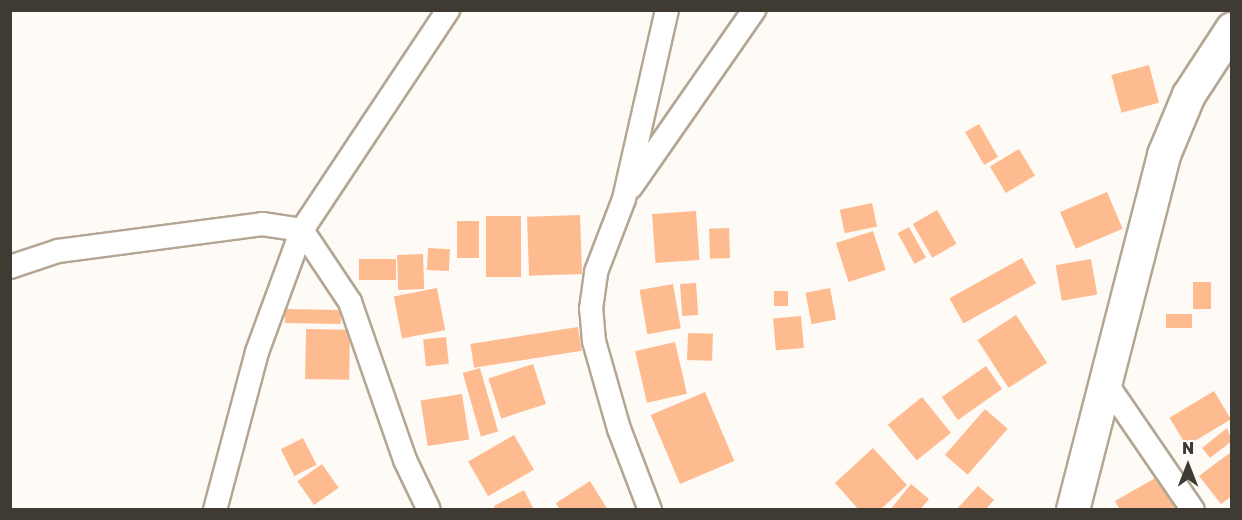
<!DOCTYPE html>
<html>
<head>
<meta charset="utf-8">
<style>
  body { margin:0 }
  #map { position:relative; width:1242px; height:520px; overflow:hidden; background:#fefbf7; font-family:"Golos Text",sans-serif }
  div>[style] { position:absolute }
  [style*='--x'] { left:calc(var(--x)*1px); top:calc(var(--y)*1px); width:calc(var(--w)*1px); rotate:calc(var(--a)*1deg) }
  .building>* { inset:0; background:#febb8f; transform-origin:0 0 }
  .roads { filter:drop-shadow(2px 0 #b4a693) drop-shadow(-2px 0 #b4a693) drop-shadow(0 2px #b4a693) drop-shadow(0 -2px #b4a693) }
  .minor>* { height:22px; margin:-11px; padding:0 11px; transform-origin:11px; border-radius:11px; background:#fff }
  .secondary>* { height:32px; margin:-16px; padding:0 16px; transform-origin:16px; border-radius:16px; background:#fff }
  span { translate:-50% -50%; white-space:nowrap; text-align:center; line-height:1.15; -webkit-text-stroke:4.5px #fff; paint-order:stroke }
  .frame { position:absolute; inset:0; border:12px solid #3f3a32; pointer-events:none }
  .north { position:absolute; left:1158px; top:436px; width:60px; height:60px; -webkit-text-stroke:4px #fff; paint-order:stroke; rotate:0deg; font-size:16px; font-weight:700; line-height:24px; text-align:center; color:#3f3a32 }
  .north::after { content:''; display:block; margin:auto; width:21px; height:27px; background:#3f3a32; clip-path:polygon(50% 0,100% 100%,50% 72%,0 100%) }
</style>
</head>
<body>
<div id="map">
  <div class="building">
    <div style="left:1149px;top:65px;width:39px;height:39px;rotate:75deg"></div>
    <div style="left:979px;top:124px;width:38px;height:16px;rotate:60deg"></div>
    <div style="left:1019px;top:149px;width:31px;height:34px;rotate:59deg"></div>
    <div style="left:1107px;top:192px;width:40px;height:51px;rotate:67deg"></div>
    <div style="left:872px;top:203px;width:24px;height:33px;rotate:78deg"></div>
    <div style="left:937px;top:210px;width:39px;height:28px;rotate:60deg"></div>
    <div style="left:696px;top:211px;width:49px;height:44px;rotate:86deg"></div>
    <div style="left:580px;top:215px;width:59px;height:53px;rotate:88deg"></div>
    <div style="left:486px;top:216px;width:35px;height:61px"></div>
    <div style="left:457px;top:221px;width:22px;height:37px"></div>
    <div style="left:909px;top:227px;width:35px;height:13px;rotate:61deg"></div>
    <div style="left:729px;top:228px;width:30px;height:20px;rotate:88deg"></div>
    <div style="left:873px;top:231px;width:41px;height:39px;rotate:72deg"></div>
    <div style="left:428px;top:248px;width:22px;height:22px;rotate:3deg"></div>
    <div style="left:423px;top:254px;width:35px;height:26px;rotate:88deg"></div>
    <div style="left:1022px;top:258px;width:29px;height:83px;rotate:61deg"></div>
    <div style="left:396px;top:259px;width:21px;height:37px;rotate:90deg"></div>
    <div style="left:1091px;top:259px;width:36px;height:36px;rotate:80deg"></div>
    <div style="left:1193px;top:282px;width:18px;height:27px"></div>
    <div style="left:696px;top:283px;width:32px;height:16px;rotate:86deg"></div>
    <div style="left:673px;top:284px;width:45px;height:34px;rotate:80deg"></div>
    <div style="left:437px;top:288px;width:43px;height:44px;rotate:79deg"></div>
    <div style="left:830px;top:288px;width:32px;height:25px;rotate:79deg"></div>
    <div style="left:774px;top:291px;width:14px;height:15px"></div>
    <div style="left:285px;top:309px;width:56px;height:14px;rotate:1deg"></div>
    <div style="left:1192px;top:314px;width:14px;height:26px;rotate:90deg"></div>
    <div style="left:1016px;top:315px;width:57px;height:46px;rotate:57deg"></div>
    <div style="left:801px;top:316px;width:32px;height:28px;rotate:85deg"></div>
    <div style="left:578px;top:327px;width:24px;height:109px;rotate:81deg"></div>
    <div style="left:306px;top:329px;width:44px;height:50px;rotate:1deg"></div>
    <div style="left:688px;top:333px;width:25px;height:27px;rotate:2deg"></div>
    <div style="left:446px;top:337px;width:27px;height:23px;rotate:84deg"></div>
    <div style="left:675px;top:342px;width:53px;height:41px;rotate:77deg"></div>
    <div style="left:533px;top:364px;width:42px;height:47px;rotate:72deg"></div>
    <div style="left:986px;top:366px;width:28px;height:54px;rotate:55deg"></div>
    <div style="left:480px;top:368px;width:66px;height:18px;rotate:74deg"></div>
    <div style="left:1214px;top:391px;width:33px;height:52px;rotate:59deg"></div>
    <div style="left:705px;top:392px;width:75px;height:59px;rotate:67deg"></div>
    <div style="left:462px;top:394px;width:46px;height:42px;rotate:81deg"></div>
    <div style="left:922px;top:397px;width:46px;height:44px;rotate:51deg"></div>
    <div style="left:985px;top:409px;width:30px;height:61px;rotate:41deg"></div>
    <div style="clip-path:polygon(1227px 428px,1232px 441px,1210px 458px,1202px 448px)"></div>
    <div style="left:514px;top:435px;width:40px;height:53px;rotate:60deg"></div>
    <div style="left:303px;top:438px;width:30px;height:25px;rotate:63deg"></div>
    <div style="clip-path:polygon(873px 448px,907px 485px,880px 510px,859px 510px,835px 483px)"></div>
    <div style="clip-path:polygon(1231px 452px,1232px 496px,1221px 504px,1199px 476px)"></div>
    <div style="left:322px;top:464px;width:29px;height:30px;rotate:55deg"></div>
    <div style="clip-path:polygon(1157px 477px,1176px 510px,1120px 510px,1115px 501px)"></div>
    <div style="clip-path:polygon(590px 481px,608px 510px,560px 510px,556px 503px)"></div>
    <div style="clip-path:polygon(911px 484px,929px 499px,920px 510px,890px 510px)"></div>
    <div style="clip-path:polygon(978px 486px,994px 500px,985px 510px,956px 510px)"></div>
    <div style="clip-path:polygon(524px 490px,534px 510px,495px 510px,494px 506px)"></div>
  </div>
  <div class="roads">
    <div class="minor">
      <div style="--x:631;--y:187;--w:216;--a:-55.2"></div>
      <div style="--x:10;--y:267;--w:51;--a:-18.4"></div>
      <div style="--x:58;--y:251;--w:206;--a:-7.5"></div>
      <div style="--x:262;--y:224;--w:40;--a:8.5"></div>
      <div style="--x:302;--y:230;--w:87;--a:56.3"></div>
      <div style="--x:350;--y:302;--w:167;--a:70.8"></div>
      <div style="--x:405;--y:460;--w:55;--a:64.4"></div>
      <div style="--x:1108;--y:386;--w:150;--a:55.6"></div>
      <div style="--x:215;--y:510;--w:163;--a:-75.1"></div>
      <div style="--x:257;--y:352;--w:130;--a:-69.8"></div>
      <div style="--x:302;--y:230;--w:264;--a:-56.4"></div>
      <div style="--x:650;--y:510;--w:87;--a:-110.9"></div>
      <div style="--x:619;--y:429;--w:91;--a:-105.9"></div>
      <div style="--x:594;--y:341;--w:32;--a:-95"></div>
      <div style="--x:591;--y:309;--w:37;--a:-82"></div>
      <div style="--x:596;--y:272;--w:78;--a:-69"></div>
      <div style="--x:624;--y:199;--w:194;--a:-77.2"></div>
    </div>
    <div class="secondary">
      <div style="--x:1073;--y:510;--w:366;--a:-75.6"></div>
      <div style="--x:1164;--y:155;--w:65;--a:-67.4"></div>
      <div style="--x:1189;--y:95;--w:79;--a:-56.9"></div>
    </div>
  </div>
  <div class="frame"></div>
  <div class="north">N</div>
</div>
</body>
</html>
